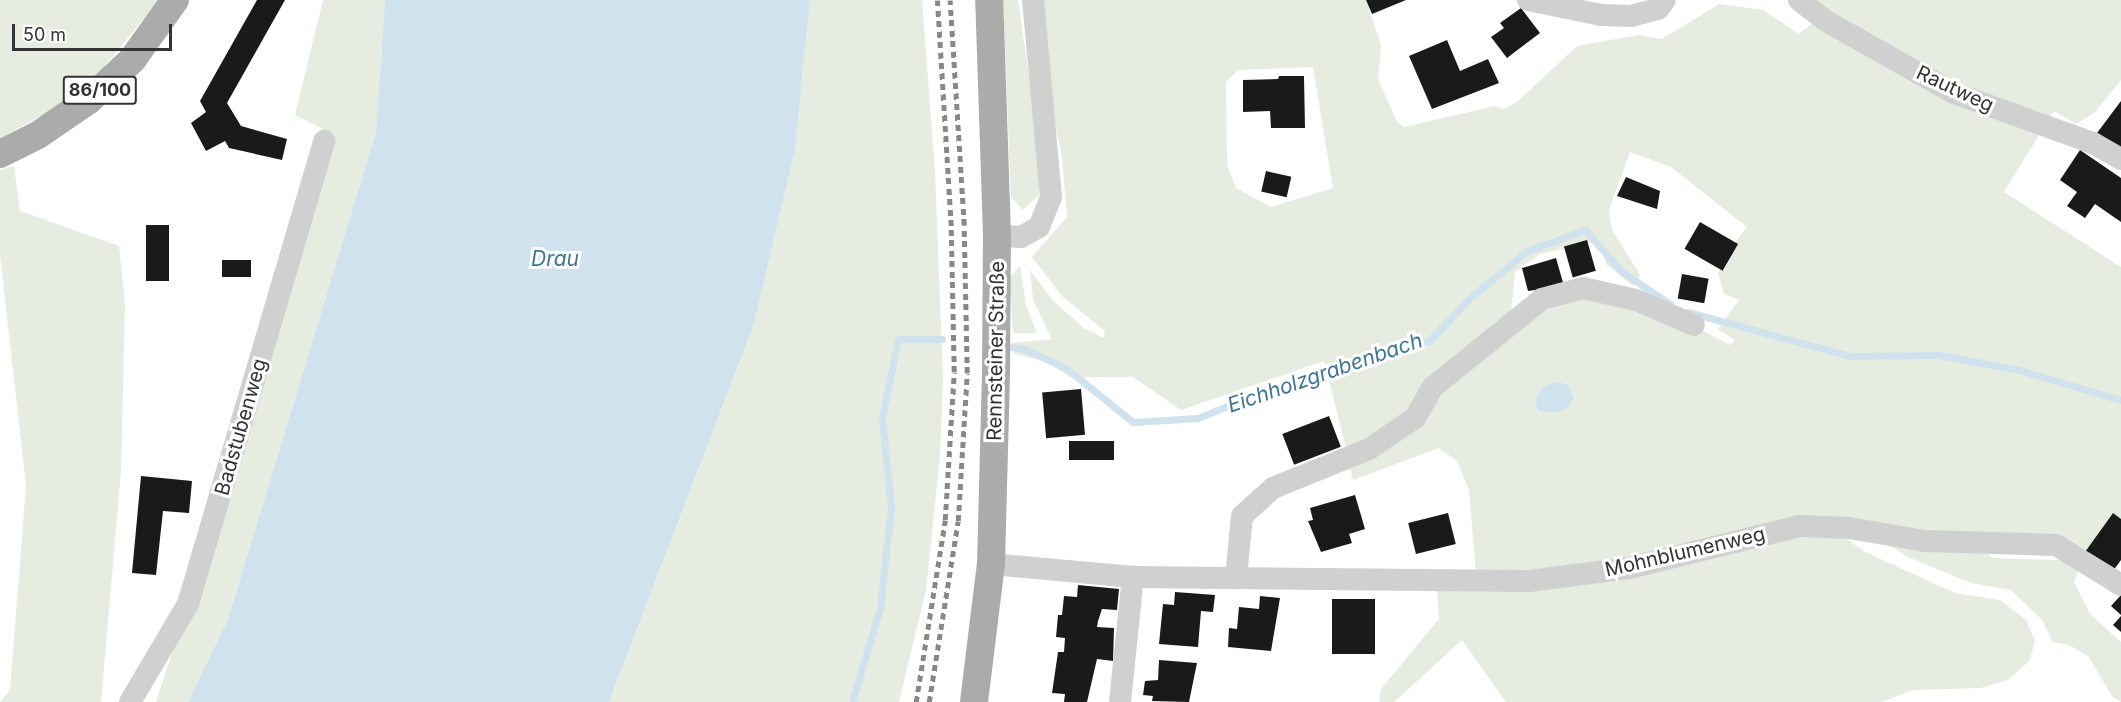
<!DOCTYPE html>
<html>
<head>
<meta charset="utf-8">
<style>
  body { margin:0 }
  #map { position:relative; width:2121px; height:702px; overflow:hidden; background:#fff; font-family:Inter,sans-serif }
  div>[style] { position:absolute }
  [style*='--x'] { left:calc(var(--x)*1px); top:calc(var(--y)*1px); width:calc(var(--w)*1px); rotate:calc(var(--a)*1deg) }
  .green>* { inset:0; background:#e6ecdf }
  .water>* { inset:0; background:#cfe2ee }
  .stream>* { height:7px; margin:-3.5px; padding:0 3.5px; transform-origin:3.5px; border-radius:3.5px; background:#cfe2ee }
  .building>* { inset:0; background:#1a1a1a; transform-origin:0 0 }
  .minor>* { height:22px; margin:-11px; padding:0 11px; transform-origin:11px; border-radius:11px; background:#d0d0d0 }
  .major>* { height:28px; margin:-14px; padding:0 14px; transform-origin:14px; border-radius:14px; background:#ababab }
  .rail>* { height:4.5px; margin-top:-2.25px; transform-origin:0; background:repeating-linear-gradient(90deg,#888 0 6px,transparent 0 10.5px) }
  span { translate:-50% -50%; white-space:nowrap; text-align:center; line-height:1.15; -webkit-text-stroke:6px #fff; paint-order:stroke }
  .shield-label span { padding:2px 4px; background:#fff; border:2px solid; border-radius:4px; -webkit-text-stroke-width:0 }
  .shield-label { font-size:18px; color:#333; font-weight:700 }
  .street-label { font-size:20px; color:#333 }
  .water-label { font-size:21px; color:#3f7597; font-style:italic }
  .scale { position:absolute; left:12px; top:24px; width:160px; height:27px; box-sizing:border-box; border:3px solid #333; border-top:0; padding-left:8px; font-size:18px; line-height:21px; white-space:nowrap; color:#333; -webkit-text-stroke:4px #fff; paint-order:stroke }
</style>
</head>
<body>
<div id="map">
  <div class="green">
    <div style="clip-path:polygon(0 0,159px 0,99px 73px,53px 109px,0 138px)"></div>
    <div style="clip-path:polygon(323px 0,385px 0,376px 132px,228px 619px,188px 702px,156px 702px,259px 388px,335px 135px,295px 115px)"></div>
    <div style="clip-path:polygon(810px 0,922px 0,935px 172px,943px 378px,940px 456px,926px 590px,899px 702px,609px 702px,754px 324px,795px 150px)"></div>
    <div style="clip-path:polygon(1003px 0,1018px 0,1043px 175px,1039px 195px,1023px 210px,1011px 197px)"></div>
    <div style="clip-path:polygon(evenodd,1037px 0,1366px 0,1381px 45px,1378px 79px,1397px 122px,1404px 127px,1495px 106px,1503px 110px,1518px 101px,1577px 46px,1639px 35px,1662px 39px,1719px 4px,1763px 10px,1799px 34px,1811px 24px,1833px 30px,1946px 93px,2041px 132px,2004px 192px,2121px 267px,2121px 519px,2112px 513px,2085px 552px,1965px 541px,1816px 517px,1661px 555px,1586px 569px,1544px 574px,1476px 574px,1469px 490px,1457px 461px,1439px 448px,1353px 480px,1348px 459px,1407px 428px,1439px 386px,1481px 354px,1534px 316px,1575px 297px,1594px 293px,1613px 296px,1679px 330px,1705px 332px,1730px 345px,1735px 340px,1718px 329px,1739px 300px,1724px 294px,1718px 273px,1720px 269px,1724px 270px,1738px 244px,1735px 242px,1747px 227px,1671px 167px,1630px 152px,1609px 210px,1612px 230px,1640px 275px,1633px 286px,1606px 264px,1598px 241px,1540px 254px,1515px 272px,1510px 321px,1460px 353px,1393px 427px,1346px 448px,1324px 361px,1181px 410px,1133px 377px,1070px 377px,1046px 361px,1014px 354px,1012px 343px,1052px 339px,1033px 300px,1030px 270px,1054px 302px,1085px 329px,1104px 338px,1105px 331px,1062px 296px,1032px 257px,1067px 217px,1062px 156px,1046px 84px,1037px 0,1313px 67px,1333px 188px,1271px 207px,1236px 188px,1227px 165px,1226px 82px,1238px 70px,1313px 67px,1037px 0,1556px 382px,1568px 384px,1574px 396px,1570px 407px,1557px 413px,1538px 411px,1536px 400px,1543px 388px,1556px 382px)"></div>
    <div style="clip-path:polygon(1813px 0,2121px 0,2121px 80px,2095px 112px,2076px 124px,2054px 111px,2050px 117px,1974px 96px,1867px 36px)"></div>
    <div style="clip-path:polygon(14px 166px,20px 211px,119px 246px,125px 303px,121px 471px,101px 702px,0 702px,10px 690px,26px 486px,0 254px,0 170px)"></div>
    <div style="clip-path:polygon(1020px 266px,1026px 305px,1037px 333px,1013px 333px,1009px 278px)"></div>
    <div style="clip-path:polygon(1830px 527px,1865px 552px,1955px 593px,2000px 600px,2026px 620px,2035px 641px,2029px 661px,2008px 680px,1981px 688px,1912px 690px,1882px 702px,1506px 702px,1462px 640px,1394px 702px,1379px 702px,1381px 689px,1439px 619px,1437px 587px)"></div>
    <div style="clip-path:polygon(1880px 540px,1984px 551px,1992px 558px,2082px 561px,2074px 582px,2090px 614px,2121px 642px,2121px 702px,2112px 696px,2088px 656px,2069px 645px,2053px 642px,2042px 620px,2011px 590px,1971px 583px,1908px 557px)"></div>
  </div>
  <div class="water">
    <div style="clip-path:polygon(385px 0,810px 0,795px 150px,754px 324px,609px 702px,188px 702px,228px 619px,376px 132px)"></div>
    <div style="clip-path:polygon(1556px 382px,1568px 384px,1574px 397px,1570px 407px,1557px 413px,1538px 411px,1535px 400px,1543px 387px)"></div>
  </div>
  <div class="stream">
    <div style="--x:1688;--y:312;--w:168;--a:15.2"></div>
    <div style="--x:1850;--y:356;--w:89;--a:-0.6"></div>
    <div style="--x:1939;--y:355;--w:81;--a:10.6"></div>
    <div style="--x:2019;--y:370;--w:106;--a:16.4"></div>
    <div style="--x:1001;--y:346;--w:23;--a:7"></div>
    <div style="--x:1024;--y:349;--w:46;--a:24.3"></div>
    <div style="--x:1066;--y:368;--w:86;--a:38.9"></div>
    <div style="--x:1133;--y:422;--w:65;--a:-3.5"></div>
    <div style="--x:1198;--y:418;--w:68;--a:-22.4"></div>
    <div style="--x:1261;--y:392;--w:176;--a:-16.9"></div>
    <div style="--x:1429;--y:341;--w:61;--a:-46.3"></div>
    <div style="--x:1471;--y:297;--w:72;--a:-39.4"></div>
    <div style="--x:1527;--y:251;--w:62;--a:-19.9"></div>
    <div style="--x:1585;--y:230;--w:55;--a:48.7"></div>
    <div style="--x:1621;--y:271;--w:59;--a:34"></div>
    <div style="--x:852;--y:702;--w:98;--a:-73.4"></div>
    <div style="--x:880;--y:608;--w:102;--a:-83.8"></div>
    <div style="--x:891;--y:507;--w:89;--a:-95.8"></div>
    <div style="--x:882;--y:418;--w:81;--a:-78.6"></div>
    <div style="--x:898;--y:339;--w:44;--a:0"></div>
  </div>
  <div class="building">
    <div style="clip-path:polygon(257px 0,285px 0,227px 103px,241px 126px,287px 139px,282px 160px,229px 148px,225px 141px,206px 151px,191px 123px,206px 112px,200px 101px)"></div>
    <div style="clip-path:polygon(1366px 0,1406px 0,1372px 14px)"></div>
    <div style="clip-path:polygon(1521px 8px,1540px 33px,1507px 58px,1491px 37px,1504px 28px,1500px 23px)"></div>
    <div style="clip-path:polygon(1447px 40px,1460px 71px,1488px 59px,1499px 83px,1432px 109px,1409px 56px)"></div>
    <div style="clip-path:polygon(1279px 76px,1304px 76px,1305px 128px,1271px 128px,1270px 111px,1243px 112px,1243px 80px,1278px 79px)"></div>
    <div style="clip-path:polygon(2121px 101px,2121px 151px,2097px 133px)"></div>
    <div style="clip-path:polygon(2080px 150px,2121px 178px,2121px 222px,2095px 204px,2085px 218px,2067px 206px,2077px 192px,2060px 180px)"></div>
    <div style="left:1266px;top:171px;width:26px;height:21px;rotate:13deg"></div>
    <div style="clip-path:polygon(1626px 177px,1660px 191px,1657px 209px,1617px 196px)"></div>
    <div style="left:1700px;top:222px;width:44px;height:31px;rotate:30deg"></div>
    <div style="left:146px;top:225px;width:23px;height:56px"></div>
    <div style="left:1587px;top:240px;width:32px;height:24px;rotate:74deg"></div>
    <div style="clip-path:polygon(1556px 258px,1564px 286px,1528px 291px,1522px 268px)"></div>
    <div style="left:251px;top:260px;width:17px;height:29px;rotate:90deg"></div>
    <div style="left:1682px;top:274px;width:27px;height:25px;rotate:10deg"></div>
    <div style="left:1081px;top:389px;width:46px;height:39px;rotate:85deg"></div>
    <div style="left:1329px;top:416px;width:33px;height:50px;rotate:69deg"></div>
    <div style="left:1114px;top:441px;width:19px;height:45px;rotate:90deg"></div>
    <div style="clip-path:polygon(141px 476px,192px 481px,189px 513px,163px 511px,156px 575px,132px 573px)"></div>
    <div style="clip-path:polygon(1355px 495px,1365px 529px,1349px 534px,1352px 543px,1321px 552px,1308px 521px,1313px 520px,1310px 508px)"></div>
    <div style="left:1448px;top:513px;width:32px;height:41px;rotate:76deg"></div>
    <div style="clip-path:polygon(2113px 513px,2121px 519px,2121px 560px,2113px 571px,2085px 552px)"></div>
    <div style="clip-path:polygon(1078px 585px,1119px 589px,1117px 610px,1102px 609px,1098px 621px,1097px 627px,1114px 628px,1113px 661px,1097px 659px,1087px 702px,1064px 702px,1065px 694px,1052px 693px,1058px 652px,1064px 652px,1065px 638px,1056px 637px,1058px 615px,1062px 615px,1064px 596px,1077px 597px)"></div>
    <div style="clip-path:polygon(1175px 592px,1215px 595px,1213px 612px,1201px 611px,1198px 647px,1159px 644px,1163px 604px,1174px 605px)"></div>
    <div style="clip-path:polygon(2121px 595px,2121px 615px,2111px 606px)"></div>
    <div style="clip-path:polygon(1260px 596px,1280px 598px,1271px 651px,1228px 647px,1229px 628px,1237px 629px,1239px 607px,1259px 609px)"></div>
    <div style="left:1332px;top:599px;width:43px;height:55px"></div>
    <div style="clip-path:polygon(2121px 616px,2121px 632px,2113px 625px)"></div>
    <div style="clip-path:polygon(1159px 660px,1197px 663px,1189px 702px,1152px 701px,1153px 696px,1143px 695px,1145px 681px,1158px 680px)"></div>
  </div>
  <div class="minor">
    <div style="--x:1528;--y:0;--w:75;--a:11.6"></div>
    <div style="--x:1601;--y:15;--w:30;--a:2"></div>
    <div style="--x:1631;--y:16;--w:28;--a:-15"></div>
    <div style="--x:1658;--y:9;--w:11;--a:-52"></div>
    <div style="--x:1799;--y:0;--w:34;--a:38"></div>
    <div style="--x:1826;--y:21;--w:147;--a:29.4"></div>
    <div style="--x:1954;--y:93;--w:148;--a:19.8"></div>
    <div style="--x:2093;--y:143;--w:32;--a:30"></div>
    <div style="--x:997;--y:235;--w:24;--a:5"></div>
    <div style="--x:1021;--y:237;--w:21;--a:-29"></div>
    <div style="--x:1039;--y:227;--w:32;--a:-68"></div>
    <div style="--x:1051;--y:197;--w:198;--a:-95.2"></div>
    <div style="--x:991;--y:564;--w:143;--a:5.2"></div>
    <div style="--x:1133;--y:577;--w:396;--a:0.6"></div>
    <div style="--x:1529;--y:581;--w:101;--a:-7.4"></div>
    <div style="--x:1629;--y:568;--w:176;--a:-13.8"></div>
    <div style="--x:1800;--y:526;--w:49;--a:2.3"></div>
    <div style="--x:1849;--y:528;--w:77;--a:9.7"></div>
    <div style="--x:1925;--y:541;--w:131;--a:1.7"></div>
    <div style="--x:2056;--y:545;--w:76;--a:31.6"></div>
    <div style="--x:1236;--y:578;--w:62;--a:-84.5"></div>
    <div style="--x:1242;--y:516;--w:42;--a:-42.1"></div>
    <div style="--x:1273;--y:488;--w:104;--a:-22.1"></div>
    <div style="--x:1369;--y:449;--w:55;--a:-34"></div>
    <div style="--x:1415;--y:418;--w:36;--a:-60"></div>
    <div style="--x:1433;--y:387;--w:140;--a:-38.9"></div>
    <div style="--x:1542;--y:299;--w:42;--a:-15"></div>
    <div style="--x:1583;--y:288;--w:54;--a:12.8"></div>
    <div style="--x:1636;--y:300;--w:63;--a:23.3"></div>
    <div style="--x:130;--y:702;--w:114;--a:-59.4"></div>
    <div style="--x:188;--y:604;--w:483;--a:-73.6"></div>
    <div style="--x:1120;--y:702;--w:126;--a:-84.1"></div>
  </div>
  <div class="major">
    <div style="--x:0;--y:154;--w:42;--a:-26.6"></div>
    <div style="--x:38;--y:135;--w:62;--a:-34.5"></div>
    <div style="--x:89;--y:100;--w:59;--a:-42.9"></div>
    <div style="--x:132;--y:60;--w:74;--a:-54.4"></div>
    <div style="--x:974;--y:702;--w:139;--a:-83"></div>
    <div style="--x:991;--y:564;--w:190;--a:-88.5"></div>
    <div style="--x:996;--y:374;--w:139;--a:-89.6"></div>
    <div style="--x:997;--y:235;--w:235;--a:-91.9"></div>
  </div>
  <div class="rail">
    <div style="--x:916;--y:702;--w:184;--a:-80.9"></div>
    <div style="--x:945;--y:520;--w:148;--a:-86.5"></div>
    <div style="--x:954;--y:372;--w:146;--a:-91.2"></div>
    <div style="--x:951;--y:226;--w:226;--a:-93.5"></div>
    <div style="--x:929;--y:702;--w:183;--a:-80.9"></div>
    <div style="--x:958;--y:521;--w:148;--a:-86.5"></div>
    <div style="--x:967;--y:373;--w:148;--a:-91.2"></div>
    <div style="--x:964;--y:225;--w:225;--a:-93.6"></div>
  </div>
  <div class="shield-label">
    <span style="left:100px;top:90px">86/100</span>
  </div>
  <div class="street-label">
    <span style="left:1955px;top:89px;rotate:25deg">Rautweg</span>
    <span style="left:996px;top:351px;rotate:-89deg">Rennsteiner Straße</span>
    <span style="left:241px;top:427px;rotate:-74deg">Badstubenweg</span>
    <span style="left:1685px;top:552px;rotate:-13deg">Mohnblumenweg</span>
  </div>
  <div class="water-label">
    <span style="left:555px;top:259px">Drau</span>
    <span style="left:1325px;top:373px;rotate:-19deg">Eichholzgrabenbach</span>
  </div>
  <div class="scale">50 m</div>
</div>
</body>
</html>
